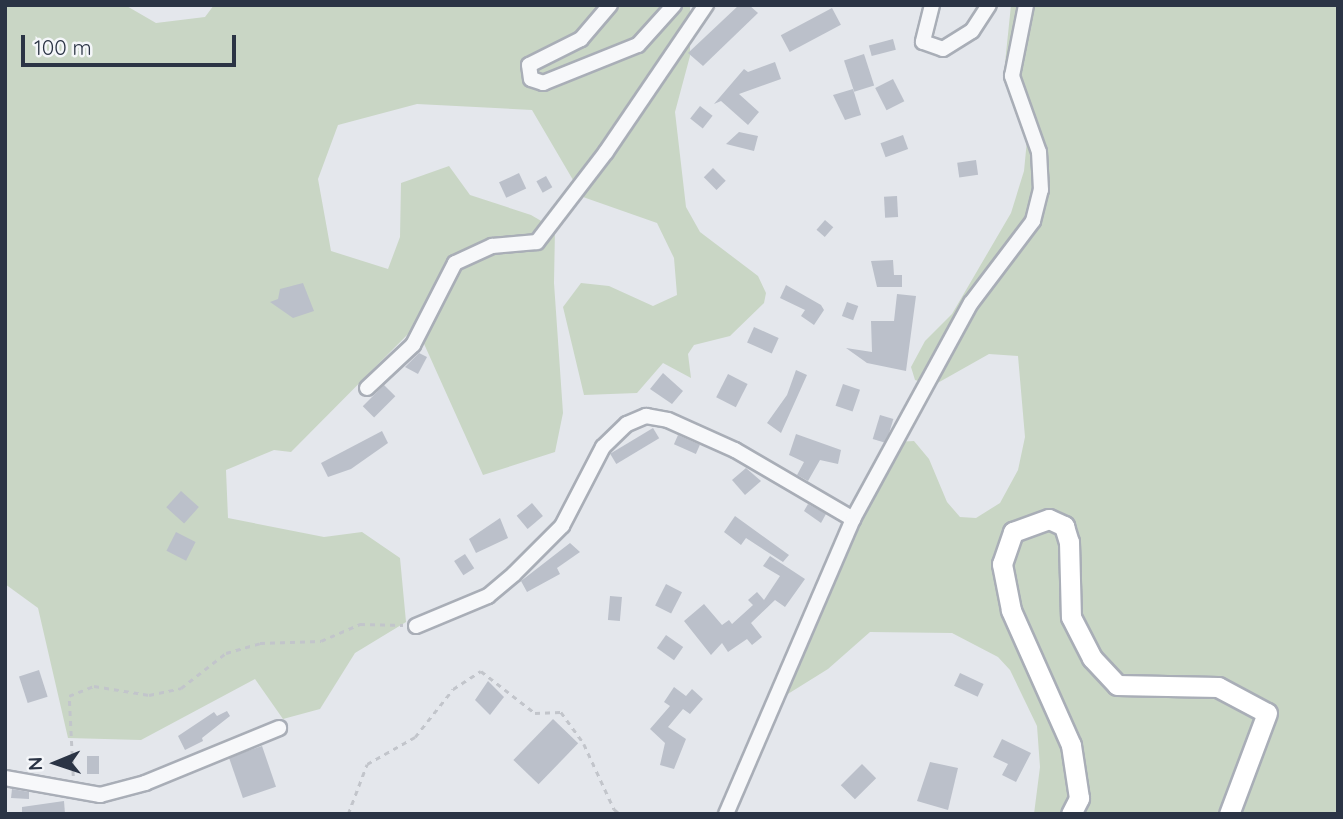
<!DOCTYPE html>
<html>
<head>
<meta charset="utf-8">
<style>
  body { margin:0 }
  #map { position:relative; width:1343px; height:819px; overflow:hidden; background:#e4e7ec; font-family:Quicksand,sans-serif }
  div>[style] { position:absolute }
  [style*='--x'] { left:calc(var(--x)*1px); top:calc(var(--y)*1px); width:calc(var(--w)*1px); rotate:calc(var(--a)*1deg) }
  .green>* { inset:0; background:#c9d6c5 }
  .building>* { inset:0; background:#bbc0ca; transform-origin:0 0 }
  .path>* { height:2.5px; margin-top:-1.25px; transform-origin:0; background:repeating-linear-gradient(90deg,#c2c5cb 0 5px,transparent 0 10px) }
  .roads { filter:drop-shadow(2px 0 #a9aeb7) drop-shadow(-2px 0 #a9aeb7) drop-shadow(0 2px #a9aeb7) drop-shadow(0 -2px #a9aeb7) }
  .minor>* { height:14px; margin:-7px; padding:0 7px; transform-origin:7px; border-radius:7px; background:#f7f8fa }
  .major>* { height:19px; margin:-9.5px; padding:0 9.5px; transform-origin:9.5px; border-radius:9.5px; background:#fff }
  span { translate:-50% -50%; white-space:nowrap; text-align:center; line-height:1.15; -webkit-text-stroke:5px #f4f6f9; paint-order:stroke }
  .frame { position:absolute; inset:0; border:7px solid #2b3445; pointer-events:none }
  .north { position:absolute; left:21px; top:728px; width:70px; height:70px; -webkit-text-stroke:5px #f4f6f9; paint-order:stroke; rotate:268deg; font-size:19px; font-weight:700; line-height:28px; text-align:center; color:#2b3445 }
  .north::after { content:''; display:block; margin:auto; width:24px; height:32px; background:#2b3445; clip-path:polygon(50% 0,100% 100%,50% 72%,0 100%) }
  .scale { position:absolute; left:21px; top:35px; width:215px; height:32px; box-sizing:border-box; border:4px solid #2b3445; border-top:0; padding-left:9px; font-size:21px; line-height:24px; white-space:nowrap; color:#2b3445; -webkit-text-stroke:5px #f4f6f9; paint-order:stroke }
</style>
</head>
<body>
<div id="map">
  <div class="green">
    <div style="clip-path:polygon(5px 5px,125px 5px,156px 23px,205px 17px,214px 5px,690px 5px,690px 56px,675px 112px,686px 207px,700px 232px,758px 276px,766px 293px,764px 303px,730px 336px,694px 345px,688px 354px,691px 378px,663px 363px,637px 393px,584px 395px,563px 307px,581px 283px,609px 286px,653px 306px,677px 295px,674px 258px,657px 223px,583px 197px,532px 110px,417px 104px,338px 125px,318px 179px,331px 251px,388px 269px,400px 237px,401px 183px,449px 166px,470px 195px,531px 215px,555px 229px,554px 283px,563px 413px,555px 452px,483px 475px,416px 326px,291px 452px,274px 450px,226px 470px,228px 518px,324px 537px,362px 532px,400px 558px,406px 622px,355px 653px,320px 709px,283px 719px,255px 679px,141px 740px,68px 738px,38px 608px,5px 584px)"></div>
    <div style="clip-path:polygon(1011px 5px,1338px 5px,1338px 814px,1034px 814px,1040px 767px,1037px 726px,1010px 670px,998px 657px,952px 633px,870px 632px,828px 669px,783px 697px,796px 628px,831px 551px,896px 442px,914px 441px,929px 459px,947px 502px,960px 517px,976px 518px,1000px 503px,1018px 470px,1025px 437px,1018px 356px,989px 354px,934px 385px,915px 380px,911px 367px,925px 341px,952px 314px,1011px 213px,1024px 171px,1028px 130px,1014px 108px,1004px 73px)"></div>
  </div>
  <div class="building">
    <div style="clip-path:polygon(739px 5px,749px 5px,758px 13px,703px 66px,688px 53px)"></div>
    <div style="left:832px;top:8px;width:19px;height:58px;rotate:62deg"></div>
    <div style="left:893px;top:39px;width:11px;height:25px;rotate:75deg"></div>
    <div style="left:864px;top:54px;width:33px;height:21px;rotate:72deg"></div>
    <div style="clip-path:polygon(775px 62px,781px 79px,739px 94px,759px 112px,748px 125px,721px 101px,714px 104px,744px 69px,748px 72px)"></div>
    <div style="left:893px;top:79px;width:25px;height:20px;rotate:63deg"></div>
    <div style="clip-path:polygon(853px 89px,861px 115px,845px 120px,833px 95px)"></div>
    <div style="left:700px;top:106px;width:16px;height:16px;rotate:38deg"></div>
    <div style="clip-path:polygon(739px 132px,758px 136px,754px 151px,726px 144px)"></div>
    <div style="left:903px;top:135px;width:15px;height:24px;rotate:70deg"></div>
    <div style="left:976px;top:160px;width:15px;height:19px;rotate:82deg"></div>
    <div style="left:713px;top:168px;width:18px;height:13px;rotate:45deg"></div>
    <div style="left:519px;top:173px;width:17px;height:22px;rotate:65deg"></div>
    <div style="left:546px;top:176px;width:13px;height:11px;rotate:61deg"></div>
    <div style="left:897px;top:196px;width:21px;height:13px;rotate:87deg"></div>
    <div style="left:825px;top:220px;width:11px;height:13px;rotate:41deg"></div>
    <div style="clip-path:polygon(893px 260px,894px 275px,902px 275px,902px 287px,877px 287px,871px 261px)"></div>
    <div style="clip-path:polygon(303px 283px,314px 311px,293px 318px,270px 302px,278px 299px,280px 289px)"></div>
    <div style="clip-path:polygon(786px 285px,821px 305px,824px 310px,814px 325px,801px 316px,805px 310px,780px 298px)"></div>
    <div style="clip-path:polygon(897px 294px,916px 296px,906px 371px,867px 363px,846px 348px,872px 352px,871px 321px,894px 321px)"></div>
    <div style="left:847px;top:302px;width:12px;height:15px;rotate:20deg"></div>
    <div style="left:754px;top:327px;width:27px;height:17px;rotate:24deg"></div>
    <div style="clip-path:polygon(419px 353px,427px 357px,418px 374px,405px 367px)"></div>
    <div style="clip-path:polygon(796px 370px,807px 375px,781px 433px,767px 423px,787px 395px)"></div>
    <div style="clip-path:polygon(663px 373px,683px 391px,672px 404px,650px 389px)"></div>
    <div style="left:728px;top:374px;width:22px;height:26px;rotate:27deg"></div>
    <div style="left:843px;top:384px;width:18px;height:23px;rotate:19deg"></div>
    <div style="left:384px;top:385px;width:16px;height:30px;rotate:45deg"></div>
    <div style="left:880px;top:415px;width:14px;height:25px;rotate:17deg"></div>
    <div style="left:653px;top:428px;width:12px;height:50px;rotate:59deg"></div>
    <div style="clip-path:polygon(382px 431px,388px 443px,351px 469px,328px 477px,321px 463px)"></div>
    <div style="clip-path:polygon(796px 434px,841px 450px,838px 464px,820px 460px,808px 481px,797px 475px,804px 462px,789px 455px)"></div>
    <div style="left:678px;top:435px;width:24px;height:10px;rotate:24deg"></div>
    <div style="clip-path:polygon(746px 468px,761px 481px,745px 495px,732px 480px)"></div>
    <div style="left:181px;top:491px;width:24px;height:22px;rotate:42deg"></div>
    <div style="left:532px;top:503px;width:17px;height:20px;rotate:50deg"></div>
    <div style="clip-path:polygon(808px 504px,826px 514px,821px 523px,804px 511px)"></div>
    <div style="clip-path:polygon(735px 516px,789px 555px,783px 562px,746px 538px,741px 545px,724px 532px)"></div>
    <div style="clip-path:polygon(500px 518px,508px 538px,476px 553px,469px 539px)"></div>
    <div style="left:176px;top:532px;width:22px;height:21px;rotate:27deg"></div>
    <div style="clip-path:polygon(570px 543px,580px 552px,557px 568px,560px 574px,527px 592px,521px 581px)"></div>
    <div style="left:465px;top:554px;width:17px;height:13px;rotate:57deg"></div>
    <div style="clip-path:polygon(770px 556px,805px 579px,785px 607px,775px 600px,751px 623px,762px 637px,752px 645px,747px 639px,728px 652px,722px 643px,711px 655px,684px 621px,704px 604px,722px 625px,729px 620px,732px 624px,753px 605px,748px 600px,757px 592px,764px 600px,780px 576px,763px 566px)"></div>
    <div style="left:666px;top:584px;width:18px;height:24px;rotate:27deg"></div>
    <div style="left:610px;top:596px;width:12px;height:24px;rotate:5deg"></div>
    <div style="left:666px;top:635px;width:21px;height:16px;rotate:35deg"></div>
    <div style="left:39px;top:670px;width:28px;height:21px;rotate:72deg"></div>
    <div style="left:960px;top:673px;width:26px;height:14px;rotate:25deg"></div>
    <div style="clip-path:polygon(488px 681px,504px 697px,490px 715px,475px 700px)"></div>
    <div style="clip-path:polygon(674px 687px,686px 696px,692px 689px,703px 699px,690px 714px,683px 709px,668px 727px,686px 739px,674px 769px,660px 765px,665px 743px,650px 729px,670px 706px,664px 702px)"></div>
    <div style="clip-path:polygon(227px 711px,230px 716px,202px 738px,203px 741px,185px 750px,178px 736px,214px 712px,217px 716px)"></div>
    <div style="left:553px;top:719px;width:35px;height:57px;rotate:44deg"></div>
    <div style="clip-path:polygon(1002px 739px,1031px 753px,1016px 782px,1002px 775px,1008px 764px,993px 757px)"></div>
    <div style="left:262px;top:746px;width:43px;height:35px;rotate:71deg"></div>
    <div style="left:87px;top:756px;width:12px;height:18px"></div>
    <div style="clip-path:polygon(930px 762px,958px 768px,948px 810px,917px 801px)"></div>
    <div style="left:862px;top:764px;width:20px;height:30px;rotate:45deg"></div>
    <div style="clip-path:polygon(12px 789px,29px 792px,29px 799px,11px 798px)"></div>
    <div style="clip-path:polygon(64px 801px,65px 814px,22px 814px,22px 807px)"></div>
  </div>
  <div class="path">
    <div style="--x:73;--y:776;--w:80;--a:-92.9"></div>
    <div style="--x:69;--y:696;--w:27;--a:-22"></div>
    <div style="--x:94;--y:686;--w:56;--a:9.3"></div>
    <div style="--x:149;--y:695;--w:33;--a:-12"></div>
    <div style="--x:181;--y:688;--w:57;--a:-37.9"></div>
    <div style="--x:226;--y:653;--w:35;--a:-16"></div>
    <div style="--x:260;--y:643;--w:61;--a:-1.9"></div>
    <div style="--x:321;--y:641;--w:43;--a:-23.6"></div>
    <div style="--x:360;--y:624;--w:43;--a:1.3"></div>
    <div style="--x:348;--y:814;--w:53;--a:-69.2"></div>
    <div style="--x:367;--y:764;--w:55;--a:-29.4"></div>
    <div style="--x:415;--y:737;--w:61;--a:-51.6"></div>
    <div style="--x:453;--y:689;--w:33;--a:-33"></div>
    <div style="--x:481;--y:671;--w:68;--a:37.9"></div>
    <div style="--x:535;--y:713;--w:26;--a:-2"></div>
    <div style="--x:561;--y:712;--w:39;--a:54"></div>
    <div style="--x:584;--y:744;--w:72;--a:65.2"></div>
    <div style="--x:614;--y:809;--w:8;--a:40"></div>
  </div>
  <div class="roads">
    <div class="minor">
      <div style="--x:610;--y:5;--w:45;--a:130.5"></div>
      <div style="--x:581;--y:39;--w:58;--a:153.4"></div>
      <div style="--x:529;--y:65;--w:14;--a:82"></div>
      <div style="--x:531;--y:79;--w:13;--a:18"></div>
      <div style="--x:543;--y:83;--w:102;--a:-21.8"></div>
      <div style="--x:638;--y:45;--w:54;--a:-48"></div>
      <div style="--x:932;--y:5;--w:38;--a:104"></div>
      <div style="--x:923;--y:42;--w:21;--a:19"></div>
      <div style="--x:943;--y:49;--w:34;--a:-32"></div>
      <div style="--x:972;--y:31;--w:31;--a:-57"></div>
      <div style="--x:367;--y:388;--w:63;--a:-43.1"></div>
      <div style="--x:413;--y:345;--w:92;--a:-62.9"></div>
      <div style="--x:455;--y:263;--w:41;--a:-24.7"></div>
      <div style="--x:492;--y:246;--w:45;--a:-5.1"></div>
      <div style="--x:537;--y:242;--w:113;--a:-52.5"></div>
      <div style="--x:606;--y:152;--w:178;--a:-55.8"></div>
      <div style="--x:416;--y:626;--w:78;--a:-22.6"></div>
      <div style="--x:488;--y:596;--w:34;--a:-40"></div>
      <div style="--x:514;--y:574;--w:68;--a:-45"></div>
      <div style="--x:562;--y:526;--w:89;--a:-62.6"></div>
      <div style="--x:603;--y:447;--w:33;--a:-44"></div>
      <div style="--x:627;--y:424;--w:21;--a:-23"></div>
      <div style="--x:646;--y:416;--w:22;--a:10"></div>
      <div style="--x:668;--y:420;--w:73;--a:24.1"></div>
      <div style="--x:735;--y:450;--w:137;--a:30.3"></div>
      <div style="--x:5;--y:778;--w:97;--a:10.1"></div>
      <div style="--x:100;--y:795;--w:47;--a:-14.9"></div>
      <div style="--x:145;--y:783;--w:145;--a:-22.3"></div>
      <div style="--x:726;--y:814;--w:321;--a:-66.7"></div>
      <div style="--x:853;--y:519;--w:246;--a:-61.4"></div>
      <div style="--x:971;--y:303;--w:103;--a:-52.9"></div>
      <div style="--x:1033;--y:221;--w:32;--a:-76"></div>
      <div style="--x:1041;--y:190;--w:38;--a:-93"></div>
      <div style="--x:1039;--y:152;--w:81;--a:-109.6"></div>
      <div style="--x:1012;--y:76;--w:72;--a:-78.8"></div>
    </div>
    <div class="major">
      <div style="--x:1071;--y:814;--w:18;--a:-63"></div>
      <div style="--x:1079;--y:798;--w:54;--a:-98.6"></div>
      <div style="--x:1071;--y:745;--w:148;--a:-114"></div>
      <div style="--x:1011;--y:610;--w:47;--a:-101.1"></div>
      <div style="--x:1002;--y:564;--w:34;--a:-71"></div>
      <div style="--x:1013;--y:532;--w:38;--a:-20"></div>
      <div style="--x:1049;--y:519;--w:17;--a:25"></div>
      <div style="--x:1064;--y:526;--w:17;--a:73"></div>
      <div style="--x:1069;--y:542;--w:75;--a:88.5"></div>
      <div style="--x:1071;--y:617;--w:46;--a:62.9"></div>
      <div style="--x:1092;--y:658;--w:37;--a:47"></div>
      <div style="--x:1117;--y:685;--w:101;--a:1.1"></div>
      <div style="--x:1218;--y:687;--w:55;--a:28"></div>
      <div style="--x:1267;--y:713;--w:108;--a:110.6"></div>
    </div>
  </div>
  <div class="frame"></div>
  <div class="north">N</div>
  <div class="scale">100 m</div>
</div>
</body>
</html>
